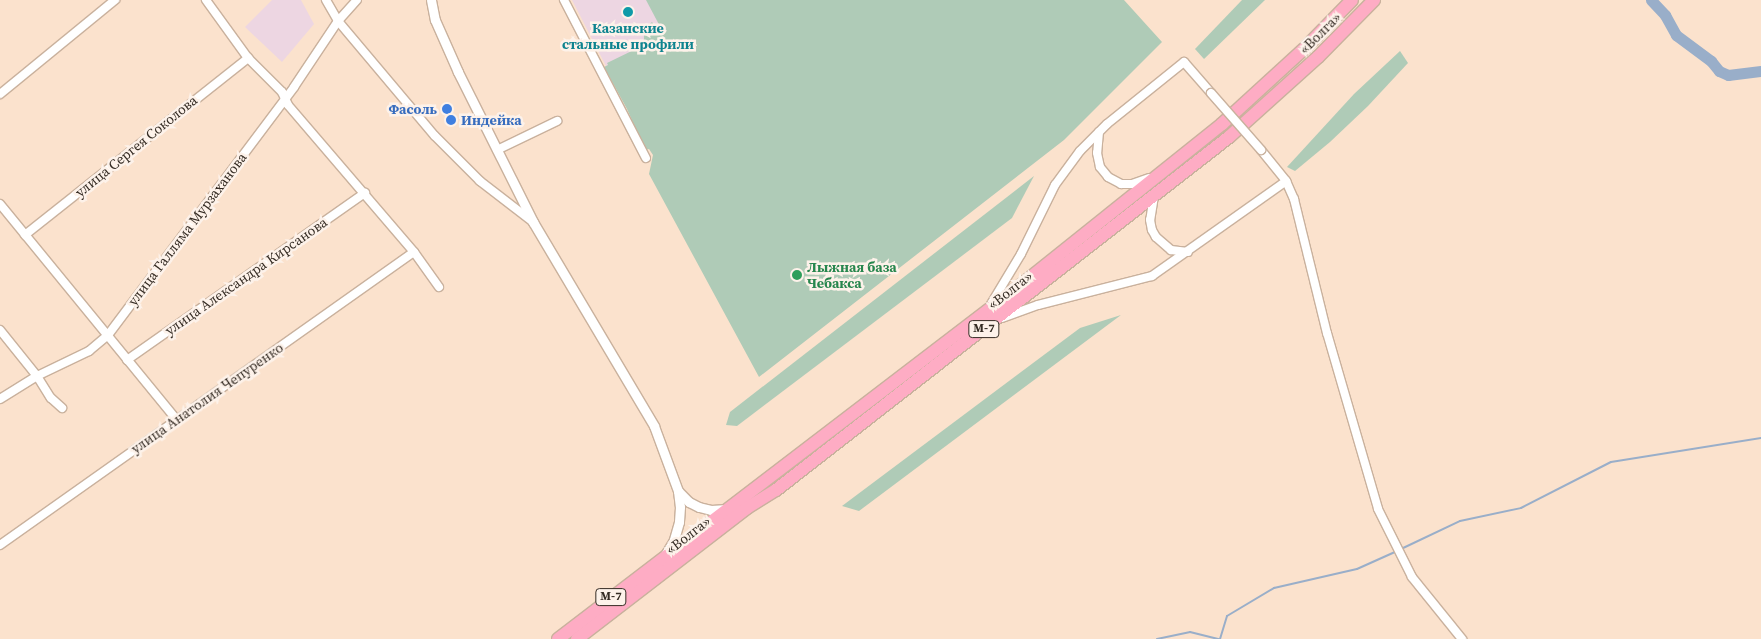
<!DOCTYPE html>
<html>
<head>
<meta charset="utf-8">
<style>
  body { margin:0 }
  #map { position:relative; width:1761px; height:639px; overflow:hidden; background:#fbe2cd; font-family:"Source Serif 4",serif }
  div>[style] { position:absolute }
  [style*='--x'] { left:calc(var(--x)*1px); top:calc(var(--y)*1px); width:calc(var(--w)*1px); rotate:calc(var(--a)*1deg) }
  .industrial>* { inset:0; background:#edd6e2 }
  .green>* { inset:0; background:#afcbb7 }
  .stream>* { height:2px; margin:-1px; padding:0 1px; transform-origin:1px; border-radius:1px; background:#99aec9 }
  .river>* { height:11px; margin:-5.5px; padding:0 5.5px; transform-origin:5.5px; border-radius:5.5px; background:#99aec9 }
  .roads { filter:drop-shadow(1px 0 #c9b19d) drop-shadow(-1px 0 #c9b19d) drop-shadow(0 1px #c9b19d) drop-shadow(0 -1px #c9b19d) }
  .minor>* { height:8px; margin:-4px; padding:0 4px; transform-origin:4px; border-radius:4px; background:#fff }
  .tertiary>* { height:9px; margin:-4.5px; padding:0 4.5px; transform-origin:4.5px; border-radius:4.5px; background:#fff }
  .trunk>* { height:12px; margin:-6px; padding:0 6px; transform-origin:6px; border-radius:6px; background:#feacc4 }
  .bridges { filter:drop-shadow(1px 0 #c9b19d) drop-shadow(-1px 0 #c9b19d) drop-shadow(0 1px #c9b19d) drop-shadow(0 -1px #c9b19d) }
  .minor-bridge>* { height:8px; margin:-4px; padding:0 4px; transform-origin:4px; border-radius:4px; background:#fff }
  .dots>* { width:14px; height:14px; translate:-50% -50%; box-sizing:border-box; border:2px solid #fdf2ea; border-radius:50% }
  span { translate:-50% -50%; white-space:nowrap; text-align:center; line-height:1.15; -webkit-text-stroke:5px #fdf2ea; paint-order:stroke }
  .shield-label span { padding:1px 4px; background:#fdf2ea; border:1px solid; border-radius:4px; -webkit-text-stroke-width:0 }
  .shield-label { font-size:12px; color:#352c24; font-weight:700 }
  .culture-label { font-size:14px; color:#0d838f; font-weight:700 }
  .street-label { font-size:14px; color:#352c24 }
  .shop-label { font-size:14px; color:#366cbe; font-weight:700 }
  .right { translate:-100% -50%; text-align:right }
  .left { translate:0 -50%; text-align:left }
  .leisure-label { font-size:14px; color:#27864d; font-weight:700 }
</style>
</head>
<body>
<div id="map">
  <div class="industrial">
    <div style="clip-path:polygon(272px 0,301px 0,314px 24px,282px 62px,245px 27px)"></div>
    <div style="clip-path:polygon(572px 0,741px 0,653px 50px,609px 72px)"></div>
  </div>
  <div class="green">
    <div style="clip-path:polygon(646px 0,1124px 0,1162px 42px,1064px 140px,759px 377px,649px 174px,653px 155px,649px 149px,645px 150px,627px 109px,604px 67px,608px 65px,607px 63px,644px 45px,644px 29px,652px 22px,661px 35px,664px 34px)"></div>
    <div style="clip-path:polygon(1242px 0,1265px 0,1204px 59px,1195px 49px)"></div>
    <div style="clip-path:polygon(1400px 51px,1408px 63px,1368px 106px,1330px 142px,1295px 171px,1287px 167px,1354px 94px)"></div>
    <div style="clip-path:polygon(1034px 176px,1012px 218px,737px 426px,726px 425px,730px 412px)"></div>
    <div style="clip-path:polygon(1121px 315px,859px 511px,842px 506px,1080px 328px)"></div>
  </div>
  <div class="stream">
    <div style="--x:1401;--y:549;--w:65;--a:-25.4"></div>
    <div style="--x:1460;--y:521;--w:62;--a:-12"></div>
    <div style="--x:1521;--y:508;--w:101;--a:-27.1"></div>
    <div style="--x:1611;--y:462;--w:152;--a:-9.1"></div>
    <div style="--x:1157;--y:639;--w:34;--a:-12"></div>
    <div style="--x:1190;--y:632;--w:30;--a:14"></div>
    <div style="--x:1220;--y:639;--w:24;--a:-73"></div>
    <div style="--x:1227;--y:616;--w:55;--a:-30.8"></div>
    <div style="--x:1274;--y:588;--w:85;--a:-12.9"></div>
    <div style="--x:1357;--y:569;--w:44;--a:-24.2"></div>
  </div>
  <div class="river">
    <div style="--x:1651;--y:0;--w:21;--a:47"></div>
    <div style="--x:1665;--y:15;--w:23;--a:61"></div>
    <div style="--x:1676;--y:35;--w:44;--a:36.6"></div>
    <div style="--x:1711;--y:61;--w:13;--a:51"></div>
    <div style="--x:1719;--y:71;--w:10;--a:24"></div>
    <div style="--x:1728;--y:75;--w:33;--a:-7"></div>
  </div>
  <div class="roads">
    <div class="minor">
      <div style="--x:206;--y:0;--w:72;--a:54.1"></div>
      <div style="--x:248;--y:58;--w:48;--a:45"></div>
      <div style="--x:282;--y:92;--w:14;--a:65"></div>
      <div style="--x:288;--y:105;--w:194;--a:49.4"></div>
      <div style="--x:414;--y:252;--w:43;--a:54.5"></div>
      <div style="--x:326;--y:0;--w:24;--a:60"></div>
      <div style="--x:338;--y:21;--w:150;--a:49.9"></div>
      <div style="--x:435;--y:136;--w:64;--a:45"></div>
      <div style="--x:480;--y:181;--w:67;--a:37.7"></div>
      <div style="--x:564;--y:0;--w:178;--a:62.6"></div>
      <div style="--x:0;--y:94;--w:149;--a:-39.3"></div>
      <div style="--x:1099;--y:132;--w:21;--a:95"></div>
      <div style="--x:1097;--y:153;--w:14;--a:78"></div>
      <div style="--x:1100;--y:167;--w:13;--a:51"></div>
      <div style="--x:1108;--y:177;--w:15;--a:28"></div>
      <div style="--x:1121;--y:184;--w:11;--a:0"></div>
      <div style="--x:1132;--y:184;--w:18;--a:-19"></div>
      <div style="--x:497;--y:150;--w:67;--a:-25.8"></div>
      <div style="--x:1261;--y:150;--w:40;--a:51"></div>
      <div style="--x:1286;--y:181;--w:20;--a:66"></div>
      <div style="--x:1294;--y:199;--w:138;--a:76.2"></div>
      <div style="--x:1327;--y:333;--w:183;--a:73.8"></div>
      <div style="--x:1378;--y:509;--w:76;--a:63.4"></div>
      <div style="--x:1412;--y:577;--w:80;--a:51.1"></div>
      <div style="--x:1154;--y:196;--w:24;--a:99"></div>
      <div style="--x:1150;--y:220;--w:10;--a:79"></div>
      <div style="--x:1152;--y:230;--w:8;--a:60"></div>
      <div style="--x:1156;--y:237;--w:20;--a:41"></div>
      <div style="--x:1171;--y:250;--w:17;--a:7"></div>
      <div style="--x:0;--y:204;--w:279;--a:50.7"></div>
      <div style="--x:25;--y:235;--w:285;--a:-38.4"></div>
      <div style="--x:991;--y:304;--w:58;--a:-59"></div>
      <div style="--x:1021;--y:254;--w:77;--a:-63.8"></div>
      <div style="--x:1055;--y:185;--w:42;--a:-53.7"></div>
      <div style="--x:1080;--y:151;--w:38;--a:-45"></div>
      <div style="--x:1107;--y:124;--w:99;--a:-38.8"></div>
      <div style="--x:1184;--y:62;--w:41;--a:48.9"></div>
      <div style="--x:1002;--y:318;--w:38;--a:-20"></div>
      <div style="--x:1038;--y:305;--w:118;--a:-14.3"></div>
      <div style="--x:1152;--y:276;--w:164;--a:-35.3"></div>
      <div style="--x:0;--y:330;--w:59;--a:51.2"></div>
      <div style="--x:37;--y:376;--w:26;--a:58"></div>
      <div style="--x:51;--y:398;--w:15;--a:42"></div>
      <div style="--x:127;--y:360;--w:291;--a:-35.1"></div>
      <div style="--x:0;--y:399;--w:44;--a:-31.9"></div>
      <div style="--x:37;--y:376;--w:58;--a:-25.7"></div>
      <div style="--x:89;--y:351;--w:25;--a:-40"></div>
      <div style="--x:108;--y:335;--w:310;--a:-53.1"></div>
      <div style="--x:294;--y:87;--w:79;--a:-56.3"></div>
      <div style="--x:338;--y:21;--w:28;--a:-48"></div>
      <div style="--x:0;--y:545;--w:507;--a:-35.29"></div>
    </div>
    <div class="tertiary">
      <div style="--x:431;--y:0;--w:20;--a:79"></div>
      <div style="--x:435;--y:20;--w:57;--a:66.1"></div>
      <div style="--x:458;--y:72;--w:168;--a:63.4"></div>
      <div style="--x:533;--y:222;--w:237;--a:59.3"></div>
      <div style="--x:654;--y:426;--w:69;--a:69.7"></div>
      <div style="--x:678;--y:491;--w:16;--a:83"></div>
      <div style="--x:680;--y:507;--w:15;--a:94"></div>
      <div style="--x:679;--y:522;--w:19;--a:106"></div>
      <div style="--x:674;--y:540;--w:17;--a:121"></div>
      <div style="--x:678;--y:491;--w:16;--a:45"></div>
      <div style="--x:689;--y:502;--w:11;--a:27"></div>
      <div style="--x:699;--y:507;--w:12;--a:14"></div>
      <div style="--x:711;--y:510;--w:16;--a:-4"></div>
    </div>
    <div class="trunk">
      <div style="--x:558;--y:639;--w:589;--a:-37.41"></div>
      <div style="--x:1026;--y:281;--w:251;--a:-38.7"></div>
      <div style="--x:1222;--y:124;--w:115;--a:-42.5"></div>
      <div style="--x:1307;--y:46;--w:64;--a:-45.6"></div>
      <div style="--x:577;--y:639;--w:215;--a:-37.6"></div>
      <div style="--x:747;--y:508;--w:34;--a:-32"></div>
      <div style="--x:776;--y:490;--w:574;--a:-37.93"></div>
      <div style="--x:1229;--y:137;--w:120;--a:-42"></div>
      <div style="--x:1318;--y:57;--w:80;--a:-45.5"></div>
    </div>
  </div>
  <div class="bridges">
    <div class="minor-bridge">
      <div style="--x:1211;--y:93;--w:76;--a:48.7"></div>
    </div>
  </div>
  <div class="dots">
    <div style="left:628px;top:12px;background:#0f9aa8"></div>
    <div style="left:447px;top:109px;background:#3f7fe0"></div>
    <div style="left:451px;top:120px;background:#3f7fe0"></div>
    <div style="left:797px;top:275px;background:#2e9e5b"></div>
  </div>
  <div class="shield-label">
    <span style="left:984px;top:329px">М-7</span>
    <span style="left:611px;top:597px">М-7</span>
  </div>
  <div class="culture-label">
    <span style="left:628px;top:36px">Казанские<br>стальные профили</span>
  </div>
  <div class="street-label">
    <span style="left:1320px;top:33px;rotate:-45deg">«Волга»</span>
    <span style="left:136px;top:146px;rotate:-39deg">улица Сергея Соколова</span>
    <span style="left:187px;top:229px;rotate:-53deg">улица Галляма Мурзаханова</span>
    <span style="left:246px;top:276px;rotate:-35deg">улица Александра Кирсанова</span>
    <span style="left:1010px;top:290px;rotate:-38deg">«Волга»</span>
    <span style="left:207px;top:398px;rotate:-35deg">улица Анатолия Чепуренко</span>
    <span style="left:688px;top:535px;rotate:-38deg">«Волга»</span>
  </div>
  <div class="shop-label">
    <span class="right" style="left:437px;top:109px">Фасоль</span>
    <span class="left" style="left:461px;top:120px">Индейка</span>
  </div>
  <div class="leisure-label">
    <span class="left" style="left:807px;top:275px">Лыжная база<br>Чебакса</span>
  </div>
</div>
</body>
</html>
